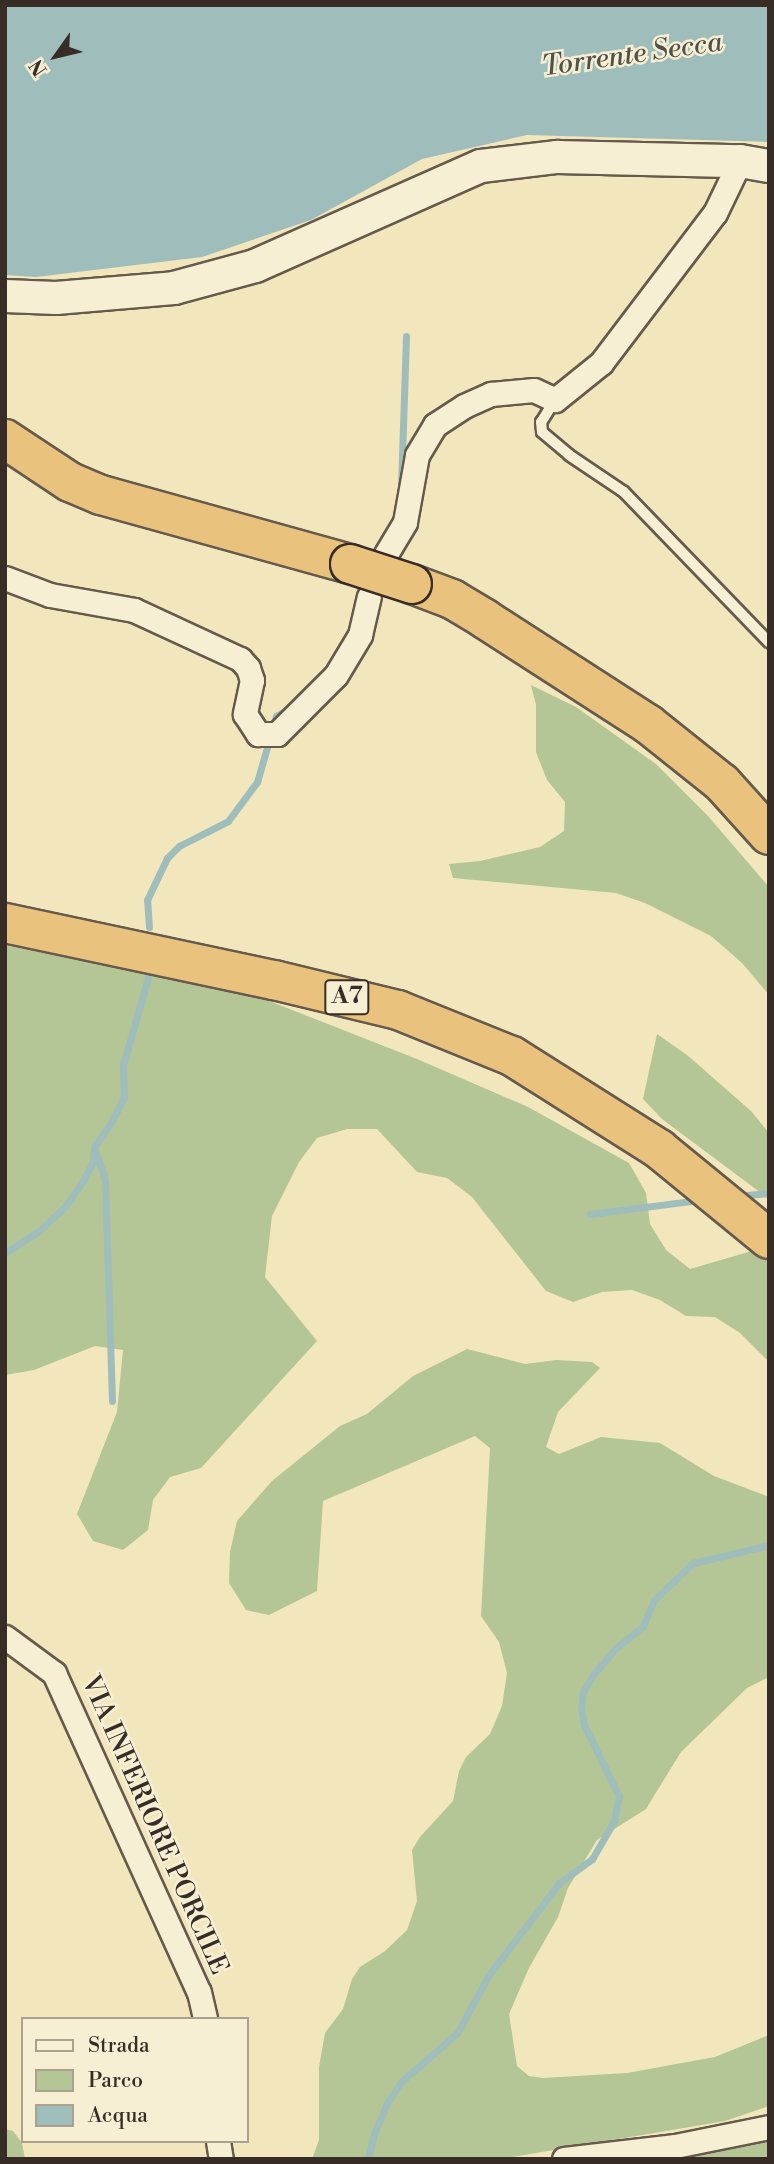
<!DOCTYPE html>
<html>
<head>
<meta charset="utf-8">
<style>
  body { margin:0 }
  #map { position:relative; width:774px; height:2164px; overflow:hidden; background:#f2e6bd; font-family:"Libre Bodoni",serif }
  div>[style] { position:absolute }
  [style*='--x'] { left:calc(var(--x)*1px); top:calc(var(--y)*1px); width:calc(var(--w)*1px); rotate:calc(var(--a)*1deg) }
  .green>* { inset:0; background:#b4c696 }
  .water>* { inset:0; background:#9fbdbb }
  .stream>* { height:7px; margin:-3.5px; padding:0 3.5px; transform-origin:3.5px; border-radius:3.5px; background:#9fbdbb }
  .roads { filter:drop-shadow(2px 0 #665a4c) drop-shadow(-2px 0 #665a4c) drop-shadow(0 2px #665a4c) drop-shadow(0 -2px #665a4c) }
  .service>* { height:10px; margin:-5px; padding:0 5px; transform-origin:5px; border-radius:5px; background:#f7efd4 }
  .minor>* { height:23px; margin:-11.5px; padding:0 11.5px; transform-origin:11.5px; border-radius:11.5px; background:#f7efd4 }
  .secondary>* { height:32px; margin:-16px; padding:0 16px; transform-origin:16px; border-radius:16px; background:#f7efd4 }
  .motorway>* { height:38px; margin:-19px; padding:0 19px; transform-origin:19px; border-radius:19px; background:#e9c37e }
  .bridges { filter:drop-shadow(2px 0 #382c26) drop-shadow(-2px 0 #382c26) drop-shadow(0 2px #382c26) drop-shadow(0 -2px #382c26) }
  .motorway-bridge>* { height:38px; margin:-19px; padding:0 19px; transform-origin:19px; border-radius:19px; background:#e9c37e }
  span { translate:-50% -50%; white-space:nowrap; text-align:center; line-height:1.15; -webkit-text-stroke:5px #f7efd4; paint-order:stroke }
  .shield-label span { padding:2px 5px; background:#f7efd4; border:2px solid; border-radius:5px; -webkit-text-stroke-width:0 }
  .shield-label { font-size:24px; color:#382c26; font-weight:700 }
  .street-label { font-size:26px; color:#382c26 }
  .water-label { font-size:28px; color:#52504b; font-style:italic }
  .frame { position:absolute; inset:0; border:7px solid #382c26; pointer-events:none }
  .legend { position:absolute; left:21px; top:2017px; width:228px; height:126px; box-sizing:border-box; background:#f7efd4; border:2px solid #aba18e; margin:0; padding:9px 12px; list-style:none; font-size:21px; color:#382c26 }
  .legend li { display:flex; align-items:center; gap:14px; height:35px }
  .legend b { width:35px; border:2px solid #aba18e }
  .north { position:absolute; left:21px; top:21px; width:70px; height:70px; -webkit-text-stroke:5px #f7efd4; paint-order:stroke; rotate:236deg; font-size:19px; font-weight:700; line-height:28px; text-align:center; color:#382c26 }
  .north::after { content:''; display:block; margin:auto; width:24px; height:32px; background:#382c26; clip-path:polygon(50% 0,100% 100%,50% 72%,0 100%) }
</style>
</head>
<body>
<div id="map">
  <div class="green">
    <div style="clip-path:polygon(531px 685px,576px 707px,656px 764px,708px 816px,769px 887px,769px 995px,742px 963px,711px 936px,645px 903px,616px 893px,453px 878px,449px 864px,480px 861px,540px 847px,564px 831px,565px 802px,547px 780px,536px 752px,536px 705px)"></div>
    <div style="clip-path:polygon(5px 945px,259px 997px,417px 1059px,528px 1107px,629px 1163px,646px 1193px,650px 1224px,666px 1250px,690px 1269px,769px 1246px,769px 1362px,740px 1333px,715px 1317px,686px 1316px,660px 1300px,632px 1290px,602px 1292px,573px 1302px,546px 1291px,472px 1197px,447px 1178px,417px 1172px,377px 1129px,347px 1129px,317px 1138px,299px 1162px,272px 1216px,265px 1277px,317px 1341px,201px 1468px,170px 1477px,153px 1500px,148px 1530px,123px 1550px,93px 1541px,77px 1514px,117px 1412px,123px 1350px,95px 1346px,34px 1370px,5px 1375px)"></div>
    <div style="clip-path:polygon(657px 1034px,687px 1055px,751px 1111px,769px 1133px,769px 1199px,662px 1119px,643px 1099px)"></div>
    <div style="clip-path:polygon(467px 1349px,525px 1364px,556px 1360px,592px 1362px,600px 1368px,558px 1412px,546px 1447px,559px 1454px,601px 1437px,660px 1443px,714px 1476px,769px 1497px,769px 1677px,747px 1688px,681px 1752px,646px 1809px,597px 1840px,568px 1888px,558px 1917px,529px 1968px,509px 2014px,517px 2066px,529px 2076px,543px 2078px,627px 2073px,715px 2057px,769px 2035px,769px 2106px,725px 2121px,501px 2159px,312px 2159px,319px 2140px,319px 2067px,325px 2033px,343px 2009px,352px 1979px,360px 1967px,385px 1951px,407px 1930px,417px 1901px,412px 1850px,420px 1837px,453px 1801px,459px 1771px,466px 1757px,490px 1734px,502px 1706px,507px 1673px,499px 1642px,481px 1616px,490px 1448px,475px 1436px,323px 1501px,317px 1591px,269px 1615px,246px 1610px,229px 1583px,230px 1552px,237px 1521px,272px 1481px,340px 1426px,367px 1414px,413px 1376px)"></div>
    <div style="clip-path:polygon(5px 2129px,13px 2131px,22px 2143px,25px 2159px,5px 2159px)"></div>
    <div style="clip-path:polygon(769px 2139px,769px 2159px,683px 2159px,763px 2142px)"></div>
  </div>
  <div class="water">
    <div style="clip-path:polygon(5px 5px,769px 5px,769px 142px,527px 135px,422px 159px,311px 220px,202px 257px,36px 277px,5px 275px)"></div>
  </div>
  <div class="stream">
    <div style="--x:401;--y:487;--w:151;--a:-88.1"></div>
    <div style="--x:149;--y:927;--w:27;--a:-94"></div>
    <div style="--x:147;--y:900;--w:47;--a:-64.5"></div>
    <div style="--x:167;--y:858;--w:17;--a:-45"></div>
    <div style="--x:179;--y:846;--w:55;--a:-27"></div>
    <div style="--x:228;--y:821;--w:49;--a:-53.4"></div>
    <div style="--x:257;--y:782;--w:69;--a:-73.9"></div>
    <div style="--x:276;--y:716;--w:16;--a:-30"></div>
    <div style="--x:96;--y:1152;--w:28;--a:72"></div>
    <div style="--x:105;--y:1179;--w:222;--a:88.2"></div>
    <div style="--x:736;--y:1196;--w:33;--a:-5"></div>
    <div style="--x:590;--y:1214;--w:111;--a:-7.3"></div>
    <div style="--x:5;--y:1253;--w:40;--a:-32.9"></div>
    <div style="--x:39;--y:1231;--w:34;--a:-43"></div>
    <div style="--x:64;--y:1208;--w:33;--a:-55"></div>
    <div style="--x:83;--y:1181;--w:22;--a:-63"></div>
    <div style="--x:93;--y:1161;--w:14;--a:-86"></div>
    <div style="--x:94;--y:1147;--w:29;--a:-55"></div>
    <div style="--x:111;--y:1123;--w:29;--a:-63"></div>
    <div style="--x:124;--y:1097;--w:32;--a:-92"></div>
    <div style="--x:123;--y:1065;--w:91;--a:-74"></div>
    <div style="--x:368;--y:2159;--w:26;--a:-77"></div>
    <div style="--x:374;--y:2134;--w:34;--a:-67"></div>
    <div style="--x:387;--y:2103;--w:27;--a:-56"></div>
    <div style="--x:402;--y:2081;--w:74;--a:-41.2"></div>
    <div style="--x:458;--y:2032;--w:64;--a:-61.8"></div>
    <div style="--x:488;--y:1976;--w:117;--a:-52.6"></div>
    <div style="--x:559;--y:1883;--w:41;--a:-36"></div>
    <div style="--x:592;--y:1859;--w:44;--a:-59.9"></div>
    <div style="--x:614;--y:1821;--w:25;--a:-79"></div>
    <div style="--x:619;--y:1796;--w:79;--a:-116.2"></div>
    <div style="--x:584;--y:1725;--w:17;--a:-100"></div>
    <div style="--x:581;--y:1708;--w:16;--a:-83"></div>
    <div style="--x:583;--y:1692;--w:20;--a:-60"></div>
    <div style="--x:593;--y:1675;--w:35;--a:-50"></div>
    <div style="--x:616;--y:1648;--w:35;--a:-39"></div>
    <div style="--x:643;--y:1626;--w:28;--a:-67"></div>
    <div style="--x:654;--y:1600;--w:54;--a:-43.5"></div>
    <div style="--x:693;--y:1563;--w:78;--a:-13.3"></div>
  </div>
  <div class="roads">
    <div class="service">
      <div style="--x:555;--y:400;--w:26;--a:122"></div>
      <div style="--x:541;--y:422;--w:10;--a:84"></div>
      <div style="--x:542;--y:432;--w:35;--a:40"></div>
      <div style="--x:569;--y:455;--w:66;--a:33.9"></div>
      <div style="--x:624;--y:492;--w:209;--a:46"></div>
    </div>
    <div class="minor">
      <div style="--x:386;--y:554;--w:37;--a:-59"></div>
      <div style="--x:405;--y:522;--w:68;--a:-79.8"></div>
      <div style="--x:417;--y:455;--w:35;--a:-59"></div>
      <div style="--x:435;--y:425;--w:35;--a:-33"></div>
      <div style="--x:464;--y:406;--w:30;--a:-24"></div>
      <div style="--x:491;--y:394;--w:43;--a:-5.3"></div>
      <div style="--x:534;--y:390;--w:23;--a:25"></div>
      <div style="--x:555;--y:400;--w:59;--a:-38.8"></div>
      <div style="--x:601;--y:363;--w:188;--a:-52.8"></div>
      <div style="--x:715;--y:213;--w:58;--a:-64.3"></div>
      <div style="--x:5;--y:578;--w:48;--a:20.7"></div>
      <div style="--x:50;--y:595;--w:85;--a:10.1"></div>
      <div style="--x:134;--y:610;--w:117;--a:24.8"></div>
      <div style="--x:240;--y:659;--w:12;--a:48"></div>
      <div style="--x:248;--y:668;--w:13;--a:72"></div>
      <div style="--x:252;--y:680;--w:35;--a:102"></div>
      <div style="--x:245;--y:714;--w:24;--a:57"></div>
      <div style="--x:258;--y:734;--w:19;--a:0"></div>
      <div style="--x:277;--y:734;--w:83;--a:-45"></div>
      <div style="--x:336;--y:675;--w:47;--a:-59"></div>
      <div style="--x:360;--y:635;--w:39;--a:-77"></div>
      <div style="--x:5;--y:1637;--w:61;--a:36.3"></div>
      <div style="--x:54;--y:1673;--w:350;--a:65.6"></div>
      <div style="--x:199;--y:1992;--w:28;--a:77"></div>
      <div style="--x:218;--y:2141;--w:18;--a:81"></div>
      <div style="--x:564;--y:2159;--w:112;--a:-6.7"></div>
      <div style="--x:675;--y:2146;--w:96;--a:-11.4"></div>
    </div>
    <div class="secondary">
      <div style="--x:5;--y:296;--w:51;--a:2.2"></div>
      <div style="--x:56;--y:298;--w:118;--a:-4.8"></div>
      <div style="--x:174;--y:288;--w:84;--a:-15.2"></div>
      <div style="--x:255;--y:266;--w:247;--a:-23.9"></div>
      <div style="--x:481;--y:166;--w:77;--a:-6.8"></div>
      <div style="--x:557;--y:157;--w:183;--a:1.3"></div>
      <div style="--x:740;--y:161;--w:29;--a:10"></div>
    </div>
    <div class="motorway">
      <div style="--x:5;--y:439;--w:78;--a:33.5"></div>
      <div style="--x:70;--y:482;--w:34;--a:23"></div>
      <div style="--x:101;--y:495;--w:258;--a:15.5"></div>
      <div style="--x:412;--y:584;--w:43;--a:20.6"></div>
      <div style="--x:452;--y:599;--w:39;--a:31"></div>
      <div style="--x:485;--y:619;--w:194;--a:32.8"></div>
      <div style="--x:648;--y:724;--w:95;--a:38.6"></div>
      <div style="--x:722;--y:783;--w:70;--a:47.9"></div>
      <div style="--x:5;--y:923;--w:275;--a:12"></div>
      <div style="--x:274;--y:980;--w:128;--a:13.6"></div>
      <div style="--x:398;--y:1010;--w:123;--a:22"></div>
      <div style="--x:512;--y:1056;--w:174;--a:32.3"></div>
      <div style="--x:659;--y:1149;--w:142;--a:39.3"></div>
    </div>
  </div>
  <div class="bridges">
    <div class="motorway-bridge">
      <div style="--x:350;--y:564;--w:65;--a:17.9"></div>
    </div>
  </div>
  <div class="shield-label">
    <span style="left:347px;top:997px">A7</span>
  </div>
  <div class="street-label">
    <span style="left:154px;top:1825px;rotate:66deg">VIA INFERIORE PORCILE</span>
  </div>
  <div class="water-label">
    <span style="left:632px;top:55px;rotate:-8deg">Torrente Secca</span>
  </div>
  <div class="frame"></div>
  <ul class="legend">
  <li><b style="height:9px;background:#f7efd4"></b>Strada</li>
  <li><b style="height:19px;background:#b4c696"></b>Parco</li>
  <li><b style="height:19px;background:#9fbdbb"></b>Acqua</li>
  </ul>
  <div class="north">N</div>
</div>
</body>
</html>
